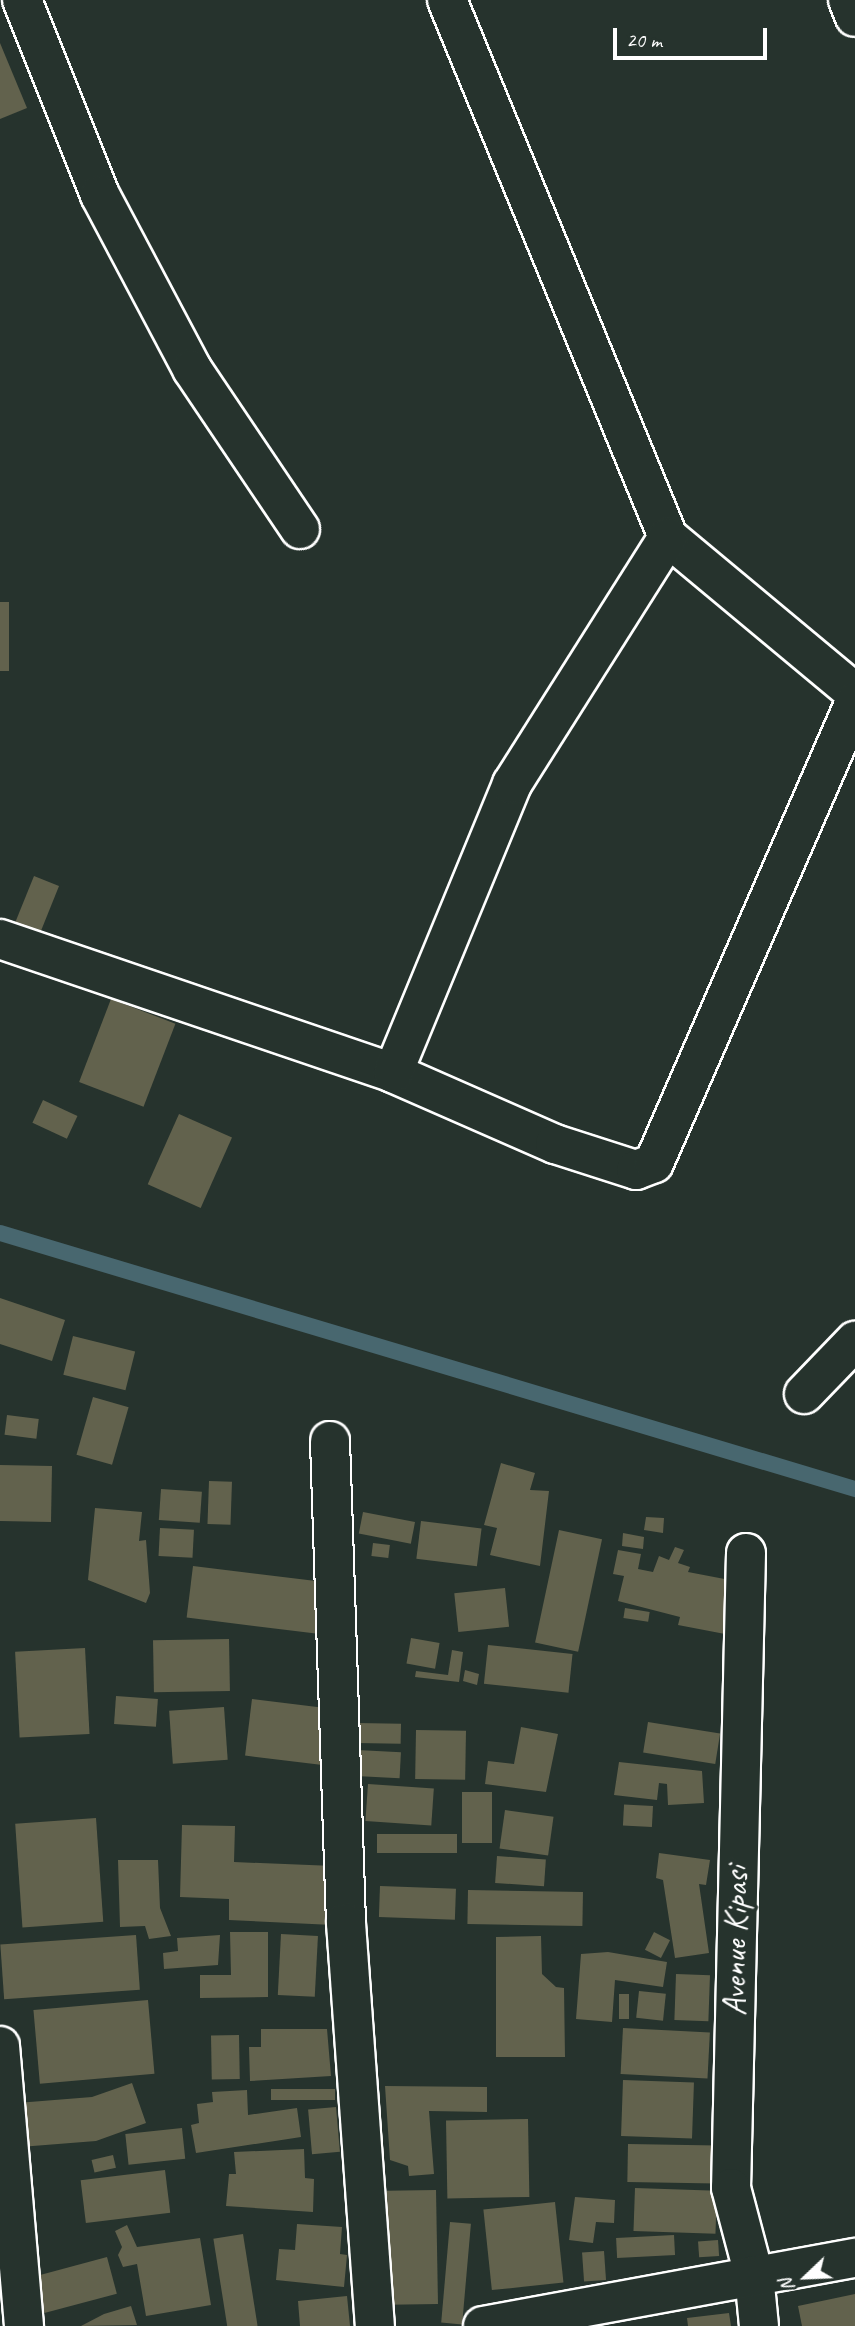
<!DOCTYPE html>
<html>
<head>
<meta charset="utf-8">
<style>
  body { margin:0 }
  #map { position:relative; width:855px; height:2326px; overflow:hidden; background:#26332d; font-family:Caveat,sans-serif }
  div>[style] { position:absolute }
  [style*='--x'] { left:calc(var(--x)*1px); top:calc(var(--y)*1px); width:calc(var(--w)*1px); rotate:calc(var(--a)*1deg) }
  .stream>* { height:16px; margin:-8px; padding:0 8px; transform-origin:8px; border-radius:8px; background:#48676f }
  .building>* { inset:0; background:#62624d; transform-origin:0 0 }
  .roads { filter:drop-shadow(2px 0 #fff) drop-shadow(-2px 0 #fff) drop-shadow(0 2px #fff) drop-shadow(0 -2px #fff) }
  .minor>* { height:38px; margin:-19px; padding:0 19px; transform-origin:19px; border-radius:19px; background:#26332d }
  span { translate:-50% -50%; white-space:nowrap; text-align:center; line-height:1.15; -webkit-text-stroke:7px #26332d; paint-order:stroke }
  .street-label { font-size:33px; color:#fff }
  .north { position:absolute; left:771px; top:2242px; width:70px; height:70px; -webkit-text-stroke:5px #26332d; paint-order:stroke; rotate:247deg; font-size:19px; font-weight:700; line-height:28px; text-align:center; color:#fff }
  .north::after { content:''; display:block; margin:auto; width:24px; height:32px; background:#fff; clip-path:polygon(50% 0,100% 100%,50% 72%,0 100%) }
  .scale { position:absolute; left:613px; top:28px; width:154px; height:32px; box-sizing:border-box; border:4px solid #fff; border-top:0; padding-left:9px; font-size:21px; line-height:24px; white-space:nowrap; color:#fff; -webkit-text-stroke:5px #26332d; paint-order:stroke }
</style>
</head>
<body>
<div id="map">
  <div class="stream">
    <div style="--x:0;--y:1233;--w:893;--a:16.67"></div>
  </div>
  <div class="building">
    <div style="clip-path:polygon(0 43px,27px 108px,0 119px)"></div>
    <div style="left:0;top:602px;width:9px;height:69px"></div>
    <div style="left:34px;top:876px;width:27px;height:61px;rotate:22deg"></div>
    <div style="left:111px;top:999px;width:69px;height:89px;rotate:21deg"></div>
    <div style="left:43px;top:1100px;width:38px;height:25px;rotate:25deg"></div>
    <div style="left:179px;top:1114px;width:58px;height:77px;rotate:24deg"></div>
    <div style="clip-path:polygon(0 1298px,65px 1320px,52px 1361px,0 1344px)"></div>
    <div style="left:73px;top:1336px;width:64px;height:40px;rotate:14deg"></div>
    <div style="left:93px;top:1397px;width:37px;height:60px;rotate:16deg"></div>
    <div style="left:7px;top:1415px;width:32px;height:20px;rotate:7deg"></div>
    <div style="clip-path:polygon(501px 1463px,535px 1473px,530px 1490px,549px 1491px,540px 1566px,490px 1555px,497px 1528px,484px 1525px)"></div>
    <div style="left:0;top:1465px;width:52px;height:56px;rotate:1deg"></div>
    <div style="left:209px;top:1481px;width:23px;height:43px;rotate:2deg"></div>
    <div style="left:161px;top:1489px;width:41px;height:31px;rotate:4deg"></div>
    <div style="clip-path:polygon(95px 1508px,142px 1512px,139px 1541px,146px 1540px,150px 1593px,146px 1603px,88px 1580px)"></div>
    <div style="left:363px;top:1512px;width:53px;height:22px;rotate:11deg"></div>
    <div style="clip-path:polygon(646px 1517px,664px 1518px,663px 1533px,644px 1530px)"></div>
    <div style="left:421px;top:1521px;width:61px;height:38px;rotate:7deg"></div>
    <div style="left:160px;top:1528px;width:34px;height:28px;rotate:3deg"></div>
    <div style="left:559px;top:1530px;width:44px;height:115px;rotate:12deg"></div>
    <div style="clip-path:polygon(623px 1533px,644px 1537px,643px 1549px,622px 1546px)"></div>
    <div style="left:373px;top:1543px;width:17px;height:13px;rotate:7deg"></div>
    <div style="clip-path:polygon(675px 1547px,684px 1550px,678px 1563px,690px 1567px,688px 1572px,735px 1581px,725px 1634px,678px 1625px,680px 1617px,618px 1601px,624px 1576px,613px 1574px,618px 1550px,641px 1554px,638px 1569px,653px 1572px,659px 1556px,669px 1560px)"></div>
    <div style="left:193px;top:1566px;width:132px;height:52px;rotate:7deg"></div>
    <div style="left:505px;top:1588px;width:39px;height:51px;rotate:84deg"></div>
    <div style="left:625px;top:1608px;width:25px;height:10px;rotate:9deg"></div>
    <div style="left:411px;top:1638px;width:29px;height:26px;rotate:10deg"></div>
    <div style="left:229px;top:1639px;width:52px;height:76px;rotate:89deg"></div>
    <div style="left:488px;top:1645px;width:85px;height:39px;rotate:6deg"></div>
    <div style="left:85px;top:1648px;width:86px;height:70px;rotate:87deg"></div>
    <div style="clip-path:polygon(452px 1650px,463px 1652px,459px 1682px,415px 1677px,416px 1671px,448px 1675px)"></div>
    <div style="clip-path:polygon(465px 1670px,479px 1674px,477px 1685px,463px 1681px)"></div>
    <div style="left:116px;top:1696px;width:42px;height:28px;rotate:4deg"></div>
    <div style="left:252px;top:1699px;width:78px;height:57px;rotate:7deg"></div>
    <div style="left:224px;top:1707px;width:53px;height:55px;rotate:86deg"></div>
    <div style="left:648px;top:1722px;width:73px;height:31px;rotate:9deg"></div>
    <div style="left:357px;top:1723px;width:44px;height:20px;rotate:1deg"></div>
    <div style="clip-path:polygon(521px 1727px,558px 1734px,546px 1792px,485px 1784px,488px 1761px,514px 1764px)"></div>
    <div style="left:416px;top:1730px;width:50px;height:49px;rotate:1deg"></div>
    <div style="left:357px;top:1750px;width:44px;height:26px;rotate:3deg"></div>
    <div style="clip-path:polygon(619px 1762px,702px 1771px,704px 1803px,668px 1805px,667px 1784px,659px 1783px,657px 1800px,614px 1795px)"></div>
    <div style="left:368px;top:1784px;width:66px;height:37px;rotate:4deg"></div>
    <div style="left:462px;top:1792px;width:30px;height:51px"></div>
    <div style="left:653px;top:1806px;width:21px;height:29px;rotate:93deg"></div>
    <div style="left:505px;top:1810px;width:49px;height:39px;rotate:8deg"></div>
    <div style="left:96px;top:1818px;width:104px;height:81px;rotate:86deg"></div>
    <div style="clip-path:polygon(182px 1825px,235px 1826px,234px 1862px,334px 1866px,333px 1925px,229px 1920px,229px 1899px,180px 1897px)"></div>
    <div style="left:457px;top:1834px;width:19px;height:80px;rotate:90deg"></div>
    <div style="clip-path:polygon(659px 1853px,710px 1860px,706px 1885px,699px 1884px,709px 1953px,675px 1958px,663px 1880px,656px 1878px)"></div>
    <div style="left:497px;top:1856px;width:49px;height:27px;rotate:4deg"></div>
    <div style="clip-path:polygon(118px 1860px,158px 1860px,160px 1908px,171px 1936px,149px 1939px,145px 1926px,120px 1927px)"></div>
    <div style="left:380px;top:1886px;width:76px;height:31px;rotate:2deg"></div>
    <div style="left:468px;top:1890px;width:115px;height:34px;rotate:1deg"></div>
    <div style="clip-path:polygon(230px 1932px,268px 1932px,268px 1997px,200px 1998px,200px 1975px,231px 1975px)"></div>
    <div style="left:654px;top:1932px;width:18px;height:20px;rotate:27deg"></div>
    <div style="left:281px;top:1934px;width:37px;height:61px;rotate:3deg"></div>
    <div style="left:136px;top:1935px;width:55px;height:136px;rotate:86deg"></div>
    <div style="clip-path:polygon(220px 1935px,218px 1965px,164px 1969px,163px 1953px,178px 1951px,177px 1938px)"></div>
    <div style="clip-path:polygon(541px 1936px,542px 1974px,556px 1987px,564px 1988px,565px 2057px,496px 2057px,496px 1937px)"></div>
    <div style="clip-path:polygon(608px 1952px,667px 1962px,663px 1987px,615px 1980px,612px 2022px,576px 2019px,581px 1954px)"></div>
    <div style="left:676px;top:1974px;width:34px;height:46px;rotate:2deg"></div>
    <div style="left:639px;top:1991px;width:27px;height:27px;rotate:6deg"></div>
    <div style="left:619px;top:1994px;width:10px;height:25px"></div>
    <div style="left:148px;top:2000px;width:74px;height:115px;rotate:85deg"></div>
    <div style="left:623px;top:2028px;width:87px;height:46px;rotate:3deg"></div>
    <div style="clip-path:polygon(261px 2029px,327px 2029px,331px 2076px,250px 2081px,249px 2047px,261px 2047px)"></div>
    <div style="left:239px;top:2035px;width:44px;height:28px;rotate:89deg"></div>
    <div style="left:623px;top:2080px;width:71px;height:56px;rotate:2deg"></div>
    <div style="clip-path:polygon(132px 2083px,146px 2123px,96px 2141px,20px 2147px,17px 2103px,92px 2097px)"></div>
    <div style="clip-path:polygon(385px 2086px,487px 2087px,487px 2112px,429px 2111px,434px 2174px,409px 2176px,408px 2166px,390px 2160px)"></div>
    <div style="left:335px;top:2089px;width:11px;height:64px;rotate:90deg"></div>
    <div style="clip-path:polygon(247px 2090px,248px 2115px,297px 2108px,301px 2137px,196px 2153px,191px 2125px,199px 2123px,197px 2104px,213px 2102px,212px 2092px)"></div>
    <div style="left:336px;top:2107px;width:45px;height:28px;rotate:85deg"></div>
    <div style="left:528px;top:2119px;width:78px;height:82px;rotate:89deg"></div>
    <div style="left:182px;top:2128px;width:31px;height:57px;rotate:84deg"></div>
    <div style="left:628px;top:2144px;width:89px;height:38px;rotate:1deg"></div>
    <div style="clip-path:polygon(304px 2149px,305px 2178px,314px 2179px,313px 2212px,226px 2206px,229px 2174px,236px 2174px,234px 2152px)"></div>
    <div style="left:113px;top:2155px;width:13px;height:22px;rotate:77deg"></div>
    <div style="left:165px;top:2170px;width:43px;height:85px;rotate:83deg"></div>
    <div style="left:635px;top:2188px;width:82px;height:43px;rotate:2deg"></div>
    <div style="left:436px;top:2190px;width:114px;height:49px;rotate:89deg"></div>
    <div style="clip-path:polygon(575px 2197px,615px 2200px,614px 2223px,596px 2222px,593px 2243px,569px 2240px)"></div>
    <div style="left:555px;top:2202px;width:81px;height:72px;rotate:84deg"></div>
    <div style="left:450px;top:2222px;width:21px;height:101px;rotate:5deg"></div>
    <div style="clip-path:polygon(297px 2224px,342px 2227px,340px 2254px,347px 2255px,344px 2287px,276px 2280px,279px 2249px,295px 2250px)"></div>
    <div style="clip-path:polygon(127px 2225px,137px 2247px,200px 2238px,211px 2305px,146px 2316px,137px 2264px,123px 2267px,118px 2255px,122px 2247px,115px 2231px)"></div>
    <div style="left:243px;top:2234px;width:93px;height:30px;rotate:81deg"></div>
    <div style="left:674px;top:2235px;width:20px;height:58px;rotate:87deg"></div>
    <div style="left:718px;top:2240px;width:16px;height:20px;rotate:86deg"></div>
    <div style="left:604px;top:2251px;width:29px;height:22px;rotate:86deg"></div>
    <div style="left:107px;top:2257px;width:38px;height:75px;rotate:75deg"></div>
    <div style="clip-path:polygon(855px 2294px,855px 2326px,802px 2326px,798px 2306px)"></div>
    <div style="clip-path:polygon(347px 2296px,350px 2326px,300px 2326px,298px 2301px)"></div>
    <div style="clip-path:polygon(131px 2306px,137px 2325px,81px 2326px,104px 2314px)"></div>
    <div style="clip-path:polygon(729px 2313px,731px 2326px,688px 2326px,687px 2318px)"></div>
  </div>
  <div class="roads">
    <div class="minor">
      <div style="--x:22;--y:0;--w:210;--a:68.2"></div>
      <div style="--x:100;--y:195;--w:197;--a:62.1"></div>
      <div style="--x:192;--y:369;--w:193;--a:56"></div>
      <div style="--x:447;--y:0;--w:581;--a:67.63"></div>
      <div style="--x:668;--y:537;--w:244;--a:39.8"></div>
      <div style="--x:848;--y:0;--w:18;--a:68"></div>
      <div style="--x:0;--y:939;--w:415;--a:18.8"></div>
      <div style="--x:393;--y:1073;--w:177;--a:23.7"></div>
      <div style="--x:555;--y:1144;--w:85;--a:17.8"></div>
      <div style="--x:636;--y:1170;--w:19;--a:-21"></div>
      <div style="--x:654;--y:1163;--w:503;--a:-66.44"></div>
      <div style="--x:393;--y:1073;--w:313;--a:-67.6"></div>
      <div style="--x:512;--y:784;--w:292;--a:-57.7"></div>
      <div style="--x:804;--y:1394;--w:74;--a:-46.1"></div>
      <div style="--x:330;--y:1441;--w:482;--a:88.1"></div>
      <div style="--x:346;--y:1923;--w:404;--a:85.9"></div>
      <div style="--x:746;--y:1553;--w:635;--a:91.35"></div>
      <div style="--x:731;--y:2188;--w:90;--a:75.2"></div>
      <div style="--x:754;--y:2275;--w:51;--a:84.4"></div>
      <div style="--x:0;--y:2046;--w:281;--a:85.1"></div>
      <div style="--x:483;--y:2326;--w:378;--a:-10.4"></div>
    </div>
  </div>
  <div class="street-label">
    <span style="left:736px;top:1941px;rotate:-89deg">Avenue Kipasi</span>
  </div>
  <div class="north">N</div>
  <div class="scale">20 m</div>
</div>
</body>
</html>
